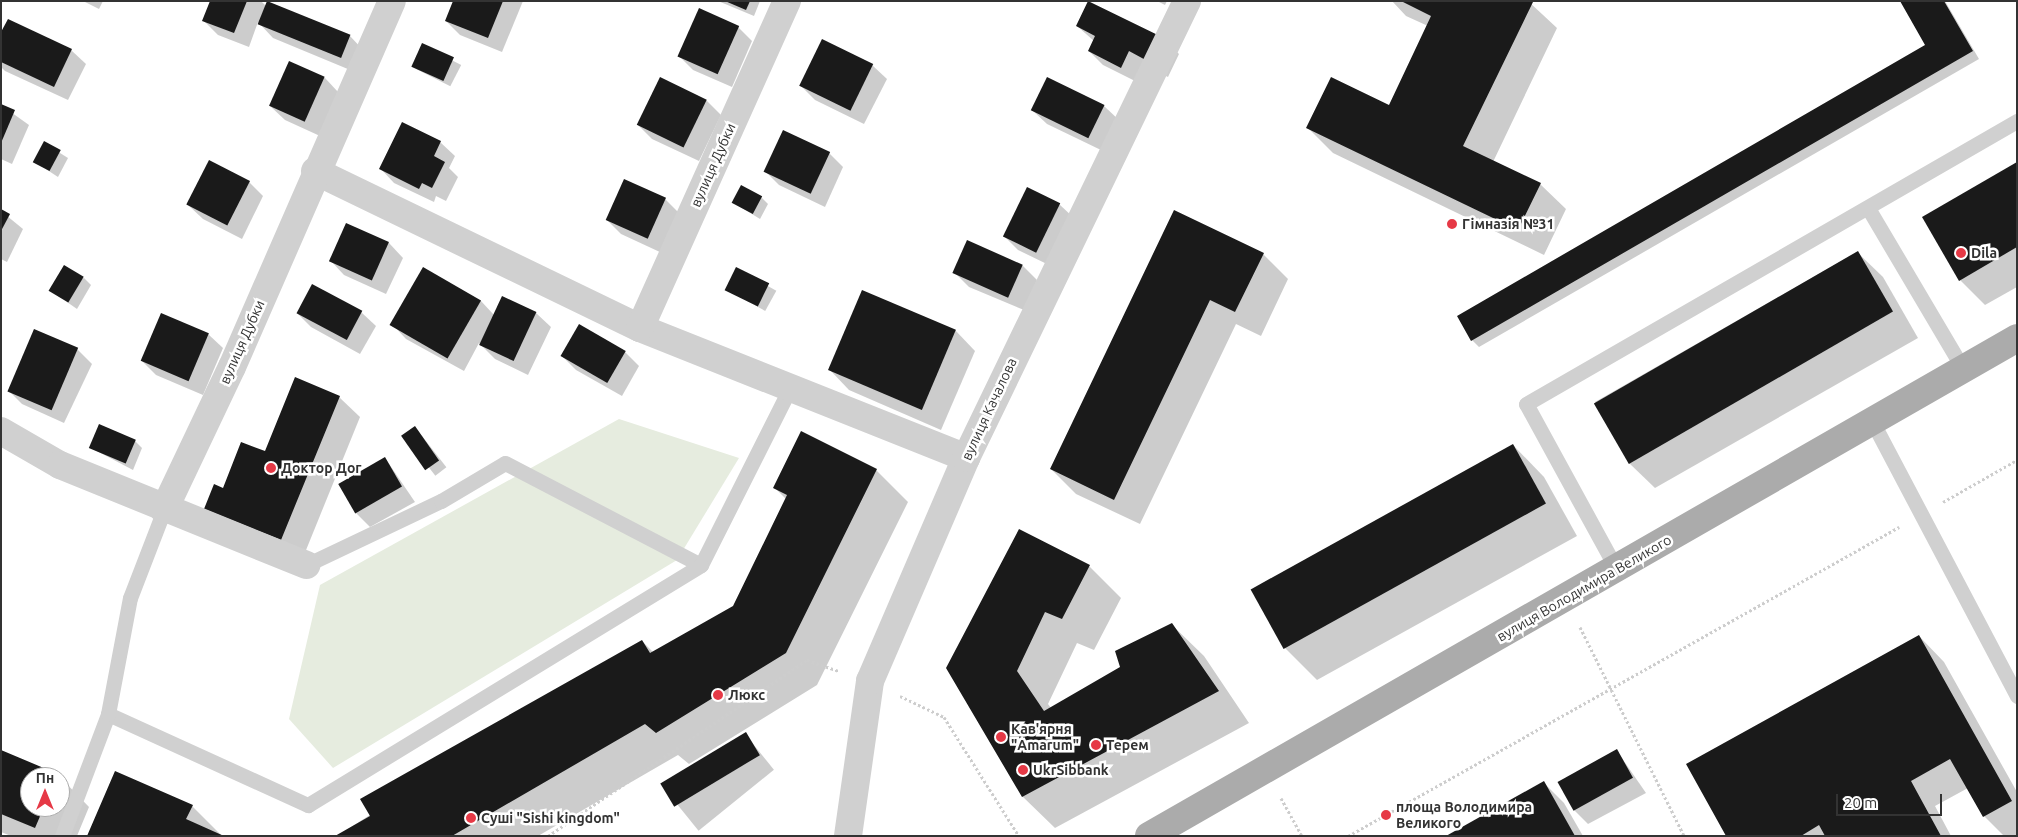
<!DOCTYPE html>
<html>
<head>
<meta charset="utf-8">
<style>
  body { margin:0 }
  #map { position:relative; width:2018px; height:837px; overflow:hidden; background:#fff; font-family:Ubuntu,sans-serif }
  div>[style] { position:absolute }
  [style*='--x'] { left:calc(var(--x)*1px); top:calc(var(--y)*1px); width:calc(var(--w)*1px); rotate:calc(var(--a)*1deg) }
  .green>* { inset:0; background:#e6ecdf }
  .shadow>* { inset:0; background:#0003; transform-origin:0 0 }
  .building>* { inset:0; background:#1a1a1a; transform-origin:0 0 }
  .path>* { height:3px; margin-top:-1.5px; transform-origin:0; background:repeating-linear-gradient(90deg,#cdcdcd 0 2.5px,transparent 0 5px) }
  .service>* { height:15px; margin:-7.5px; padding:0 7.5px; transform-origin:7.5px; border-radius:7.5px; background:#d0d0d0 }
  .minor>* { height:28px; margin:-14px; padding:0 14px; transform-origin:14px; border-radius:14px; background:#d0d0d0 }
  .primary>* { height:28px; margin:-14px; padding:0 14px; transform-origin:14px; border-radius:14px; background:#ababab }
  .dots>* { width:14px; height:14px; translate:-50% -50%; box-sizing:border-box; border:2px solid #fff; border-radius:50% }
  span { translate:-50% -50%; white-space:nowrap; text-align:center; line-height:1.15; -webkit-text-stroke:5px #fff; paint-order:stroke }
  .street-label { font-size:14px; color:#333 }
  .poi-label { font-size:14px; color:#333; font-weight:700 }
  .left { translate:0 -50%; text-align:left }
  .frame { position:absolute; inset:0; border:2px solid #333; pointer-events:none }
  .north { position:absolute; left:20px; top:767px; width:50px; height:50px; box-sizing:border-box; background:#fff; border:1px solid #adadad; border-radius:50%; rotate:0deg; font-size:14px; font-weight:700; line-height:20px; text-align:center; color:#333 }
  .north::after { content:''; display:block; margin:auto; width:18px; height:22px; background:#e63946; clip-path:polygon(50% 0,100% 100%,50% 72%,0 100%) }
  .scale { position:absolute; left:1836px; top:794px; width:106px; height:22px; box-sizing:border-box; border:2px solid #333; border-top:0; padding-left:6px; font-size:15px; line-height:18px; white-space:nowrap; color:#333; -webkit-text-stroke:4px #fff; paint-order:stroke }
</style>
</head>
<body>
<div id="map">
  <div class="green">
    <div style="clip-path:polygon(619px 419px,739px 458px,677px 560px,333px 768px,289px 719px,320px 585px)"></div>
  </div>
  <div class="shadow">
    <div style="clip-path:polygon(83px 1px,103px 1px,99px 9px)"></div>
    <div style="clip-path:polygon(211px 1px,261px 1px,266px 6px,268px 2px,350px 36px,364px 51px,355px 72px,273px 38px,258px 22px,249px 47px,218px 35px,204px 21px)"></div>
    <div style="clip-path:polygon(454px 1px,523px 1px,502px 52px,460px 35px,446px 21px)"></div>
    <div style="clip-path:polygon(718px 1px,760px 1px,754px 16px)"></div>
    <div style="clip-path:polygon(1157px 1px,1167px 1px,1165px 5px)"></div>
    <div style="clip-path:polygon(1392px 1px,1528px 1px,1557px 28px,1493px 162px,1540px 184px,1566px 209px,1544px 255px,1333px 153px,1308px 128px,1389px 106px,1428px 26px,1406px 16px)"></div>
    <div style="clip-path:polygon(1901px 1px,1945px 1px,1979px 59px,1479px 347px,1472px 340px,1927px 45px)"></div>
    <div style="clip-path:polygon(1077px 26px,1165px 40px,1179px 54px,1168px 77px,1143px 65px,1135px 81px,1103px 65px,1089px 51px,1094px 41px)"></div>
    <div style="clip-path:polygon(738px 27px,752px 41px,732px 87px,693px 70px,679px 56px)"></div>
    <div style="clip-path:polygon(1px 35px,71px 50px,86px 64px,68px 100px,5px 71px,1px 67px)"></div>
    <div style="left:422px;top:45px;width:44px;height:24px;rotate:27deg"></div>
    <div style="clip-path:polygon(290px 63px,325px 78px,339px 93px,320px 136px,285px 120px,270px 106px)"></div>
    <div style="clip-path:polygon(872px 65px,887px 79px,864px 124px,815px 100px,801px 86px)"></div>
    <div style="clip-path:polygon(660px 79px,707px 101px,721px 115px,699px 161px,652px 139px,638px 125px)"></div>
    <div style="clip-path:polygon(1px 105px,29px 125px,12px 164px,1px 159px)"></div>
    <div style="clip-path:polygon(1104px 106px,1119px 120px,1103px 151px,1047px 124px,1032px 110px)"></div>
    <div style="clip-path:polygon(440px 142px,455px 156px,449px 168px,458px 177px,446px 201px,436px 196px,434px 202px,394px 183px,380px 168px)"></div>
    <div style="clip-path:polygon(44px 143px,68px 158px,58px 177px,35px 162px)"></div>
    <div style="clip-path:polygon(829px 153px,843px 167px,825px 207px,779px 185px,765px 171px)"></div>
    <div style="clip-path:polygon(2017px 163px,2017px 287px,1985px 305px,1960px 280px)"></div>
    <div style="clip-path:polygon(249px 182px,263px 196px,242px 239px,203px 219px,188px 205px)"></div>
    <div style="clip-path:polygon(761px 197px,768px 204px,760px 219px,734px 203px)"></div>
    <div style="clip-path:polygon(665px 199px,679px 213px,662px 253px,621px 234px,606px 219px)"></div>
    <div style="clip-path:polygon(1059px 204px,1074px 218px,1051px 266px,1018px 250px,1004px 236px)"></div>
    <div style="clip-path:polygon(1px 211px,23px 229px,7px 262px,1px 259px)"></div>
    <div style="clip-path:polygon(1175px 212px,1263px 254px,1288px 279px,1261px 336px,1236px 324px,1140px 524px,1076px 494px,1051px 469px)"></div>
    <div style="clip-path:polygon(347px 224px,389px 243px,403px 258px,386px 294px,344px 275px,330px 260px)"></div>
    <div style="clip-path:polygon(967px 242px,1023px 266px,1037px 280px,1024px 310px,969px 287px,955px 273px)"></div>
    <div style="clip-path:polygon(1857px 252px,1883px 277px,1918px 338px,1655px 488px,1629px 463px,1595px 402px)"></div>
    <div style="clip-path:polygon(423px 269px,481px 301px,494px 315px,503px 297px,536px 313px,551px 327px,528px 375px,495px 359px,479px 343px,464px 371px,406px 339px,392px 324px)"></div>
    <div style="left:737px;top:269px;width:45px;height:23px;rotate:29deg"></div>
    <div style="clip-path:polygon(84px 278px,91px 285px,77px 309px,51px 291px)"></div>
    <div style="clip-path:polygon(361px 312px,376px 326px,360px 354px,311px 327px,297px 313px)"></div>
    <div style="clip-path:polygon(955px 330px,975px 351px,941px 430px,849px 390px,829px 369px)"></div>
    <div style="clip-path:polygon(208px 334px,223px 348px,203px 395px,156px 375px,142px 361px)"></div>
    <div style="clip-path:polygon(77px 349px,92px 364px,64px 423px,22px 404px,8px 390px)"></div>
    <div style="clip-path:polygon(625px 352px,639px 366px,622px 396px,576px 370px,562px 356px)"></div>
    <div style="clip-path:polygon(339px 397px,360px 417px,302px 560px,223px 489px)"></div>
    <div style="left:415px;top:427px;width:51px;height:14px;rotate:52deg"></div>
    <div style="clip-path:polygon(135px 441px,142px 448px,133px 470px,91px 448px)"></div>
    <div style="clip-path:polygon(1513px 445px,1544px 477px,1577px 536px,1317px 680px,1285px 648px,1253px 590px)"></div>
    <div style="clip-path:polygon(385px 458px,415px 502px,370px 527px,356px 513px)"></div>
    <div style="clip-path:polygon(876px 470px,908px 502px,817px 685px,689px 764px,678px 755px,538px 836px,337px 836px,642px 641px,654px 653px,734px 607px,787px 500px,775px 488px)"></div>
    <div style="clip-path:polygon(1019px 531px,1090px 567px,1121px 598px,1094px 650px,1077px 643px,1048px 704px,1051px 708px,1122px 667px,1172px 625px,1204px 656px,1249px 723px,1055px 828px,1023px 797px,948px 668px)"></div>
    <div style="clip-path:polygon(1919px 636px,1944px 662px,2017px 792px,2017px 836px,2004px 836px,1984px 816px,1968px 788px,1935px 806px,1951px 836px,1727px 836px)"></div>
    <div style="left:745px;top:734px;width:46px;height:97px;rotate:51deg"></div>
    <div style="clip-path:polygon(1617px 751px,1646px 793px,1588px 824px,1574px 810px)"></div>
    <div style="clip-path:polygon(1px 752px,60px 777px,30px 777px,30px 807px,60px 807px,60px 777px,89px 807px,77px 836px,11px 836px,1px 832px)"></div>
    <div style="clip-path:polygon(1544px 783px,1564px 803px,1583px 836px,1449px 836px)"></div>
    <div style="clip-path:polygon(192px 806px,222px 836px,88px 836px)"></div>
  </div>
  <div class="building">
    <div style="clip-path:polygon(210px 1px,247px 1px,234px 33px,202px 21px)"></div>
    <div style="left:267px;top:1px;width:90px;height:25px;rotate:22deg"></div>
    <div style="clip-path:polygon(453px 1px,503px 1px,488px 38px,445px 21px)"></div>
    <div style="clip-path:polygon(725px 1px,750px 1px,746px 10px)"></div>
    <div style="clip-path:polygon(1088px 1px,1166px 39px,1153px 64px,1129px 51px,1121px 68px,1088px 51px,1095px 36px,1076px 26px)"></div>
    <div style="clip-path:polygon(1401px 1px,1533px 2px,1463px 146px,1541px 183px,1518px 230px,1306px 128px,1331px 77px,1389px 105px,1431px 16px)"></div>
    <div style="clip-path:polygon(1900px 1px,1944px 1px,1973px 51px,1471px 341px,1457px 316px,1925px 45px)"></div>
    <div style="left:699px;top:8px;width:44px;height:53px;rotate:24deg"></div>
    <div style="clip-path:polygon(8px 19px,72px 49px,54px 87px,1px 62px,1px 32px)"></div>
    <div style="left:822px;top:39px;width:57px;height:52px;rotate:26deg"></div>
    <div style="left:422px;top:43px;width:35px;height:26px;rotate:24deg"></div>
    <div style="left:289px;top:61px;width:39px;height:49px;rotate:24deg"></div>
    <div style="left:660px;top:77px;width:52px;height:53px;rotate:26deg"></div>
    <div style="left:1047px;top:77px;width:64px;height:37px;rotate:26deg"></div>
    <div style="clip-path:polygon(1px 104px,15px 110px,1px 143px)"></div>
    <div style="clip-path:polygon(402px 122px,441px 141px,434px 156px,445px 162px,432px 188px,422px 183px,419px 189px,379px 169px)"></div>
    <div style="left:783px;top:130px;width:52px;height:46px;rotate:25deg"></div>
    <div style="left:44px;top:141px;width:19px;height:24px;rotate:28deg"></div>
    <div style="left:209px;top:160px;width:46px;height:50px;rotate:27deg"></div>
    <div style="clip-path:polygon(2017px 162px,2017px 247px,1959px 281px,1922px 217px)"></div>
    <div style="left:624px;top:179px;width:46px;height:45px;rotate:24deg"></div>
    <div style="left:741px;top:185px;width:24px;height:20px;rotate:28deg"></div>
    <div style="left:1027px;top:187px;width:37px;height:55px;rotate:26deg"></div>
    <div style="clip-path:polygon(1px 209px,10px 214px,1px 231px)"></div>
    <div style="clip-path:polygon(1174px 210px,1264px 253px,1235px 312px,1210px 300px,1114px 500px,1050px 469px)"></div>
    <div style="left:346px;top:223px;width:47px;height:42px;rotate:24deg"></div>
    <div style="left:967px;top:240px;width:61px;height:36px;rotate:24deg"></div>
    <div style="left:1858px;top:251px;width:70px;height:305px;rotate:60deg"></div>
    <div style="left:64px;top:265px;width:23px;height:30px;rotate:31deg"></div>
    <div style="left:423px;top:267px;width:67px;height:67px;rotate:30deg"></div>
    <div style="left:736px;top:267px;width:37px;height:26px;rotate:26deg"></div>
    <div style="left:312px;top:284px;width:57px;height:33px;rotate:28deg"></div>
    <div style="left:862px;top:290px;width:102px;height:87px;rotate:23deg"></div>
    <div style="left:502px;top:296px;width:38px;height:54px;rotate:25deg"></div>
    <div style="left:161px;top:313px;width:52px;height:52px;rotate:23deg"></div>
    <div style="left:579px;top:324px;width:54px;height:37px;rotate:30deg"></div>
    <div style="left:34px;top:329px;width:48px;height:68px;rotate:23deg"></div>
    <div style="clip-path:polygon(295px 377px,340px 396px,281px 540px,204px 509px,214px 484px,223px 488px,241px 442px,265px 451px)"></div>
    <div style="left:99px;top:424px;width:40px;height:26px;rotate:23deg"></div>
    <div style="left:415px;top:426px;width:42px;height:17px;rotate:55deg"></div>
    <div style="clip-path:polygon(801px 431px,877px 469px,786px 653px,656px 733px,645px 724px,452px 836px,335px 836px,370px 816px,360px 799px,642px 640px,650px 653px,733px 606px,787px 495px,773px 488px)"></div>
    <div style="left:1513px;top:444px;width:68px;height:300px;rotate:61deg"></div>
    <div style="left:385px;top:457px;width:34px;height:54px;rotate:60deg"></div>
    <div style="clip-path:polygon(1019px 529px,1090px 565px,1062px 619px,1045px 612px,1017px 671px,1044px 711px,1120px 667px,1115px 651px,1172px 623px,1219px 691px,1022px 797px,946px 668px)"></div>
    <div style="clip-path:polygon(1919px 635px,2012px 801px,1983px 817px,1950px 759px,1911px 781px,1941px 836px,1825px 836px,1819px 825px,1801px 836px,1726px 836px,1686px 764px)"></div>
    <div style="left:746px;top:732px;width:27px;height:100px;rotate:59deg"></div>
    <div style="left:1617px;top:749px;width:33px;height:68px;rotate:61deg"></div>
    <div style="clip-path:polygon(1px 750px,58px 774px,30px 777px,30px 807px,44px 807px,35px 828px,1px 814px)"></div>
    <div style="clip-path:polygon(115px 771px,193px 805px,186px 819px,224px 836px,87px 836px)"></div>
    <div style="clip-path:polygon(1544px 781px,1575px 836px,1446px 836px)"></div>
  </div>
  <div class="path">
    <div style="--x:1943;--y:502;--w:85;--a:-29.6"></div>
    <div style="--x:1580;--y:627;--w:233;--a:63.5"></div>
    <div style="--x:900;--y:696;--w:49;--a:25.5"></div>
    <div style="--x:944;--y:717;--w:141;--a:57.8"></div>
    <div style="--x:1281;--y:798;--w:43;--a:61.1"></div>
    <div style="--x:548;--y:836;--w:313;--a:-34.2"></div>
    <div style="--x:807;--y:660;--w:34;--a:19"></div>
    <div style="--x:1348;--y:836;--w:632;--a:-29.28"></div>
  </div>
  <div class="service">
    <div style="--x:1868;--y:208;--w:185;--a:59.4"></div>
    <div style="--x:1872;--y:421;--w:311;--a:62.2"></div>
    <div style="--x:306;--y:565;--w:149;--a:-25.4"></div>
    <div style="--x:441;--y:501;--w:74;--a:-30.7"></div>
    <div style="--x:505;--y:463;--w:221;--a:27.5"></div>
    <div style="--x:701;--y:565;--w:198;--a:-63.3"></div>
    <div style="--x:1617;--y:570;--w:189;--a:-118.7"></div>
    <div style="--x:1526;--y:404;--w:567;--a:-29.96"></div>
    <div style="--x:108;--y:714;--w:220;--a:24.5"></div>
    <div style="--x:308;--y:805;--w:460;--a:-31.4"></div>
    <div style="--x:62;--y:836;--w:130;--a:-69.3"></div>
    <div style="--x:108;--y:714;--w:118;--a:-79.3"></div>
    <div style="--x:130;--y:598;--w:94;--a:-68.9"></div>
  </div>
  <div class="minor">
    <div style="--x:315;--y:171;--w:361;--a:25.8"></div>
    <div style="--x:640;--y:328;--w:351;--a:21.7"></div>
    <div style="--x:640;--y:328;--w:359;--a:-65.8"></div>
    <div style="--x:1;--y:431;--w:68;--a:30"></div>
    <div style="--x:60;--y:465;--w:266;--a:22.1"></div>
    <div style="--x:164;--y:510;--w:158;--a:-64.6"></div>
    <div style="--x:232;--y:367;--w:399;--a:-66.4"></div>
    <div style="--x:848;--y:836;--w:157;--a:-81.9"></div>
    <div style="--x:870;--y:681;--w:243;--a:-66.7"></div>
    <div style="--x:966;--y:458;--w:508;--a:-64.19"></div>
  </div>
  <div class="primary">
    <div style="--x:1149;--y:836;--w:1001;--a:-29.84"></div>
  </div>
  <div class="dots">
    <div style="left:1452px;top:224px;background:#e63946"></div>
    <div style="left:1961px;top:253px;background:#e63946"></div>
    <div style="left:271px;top:468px;background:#e63946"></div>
    <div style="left:718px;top:695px;background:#e63946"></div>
    <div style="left:1001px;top:737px;background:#e63946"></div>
    <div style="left:1096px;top:745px;background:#e63946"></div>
    <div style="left:1023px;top:770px;background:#e63946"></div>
    <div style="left:1386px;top:815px;background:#e63946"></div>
    <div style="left:471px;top:818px;background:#e63946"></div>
  </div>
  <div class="street-label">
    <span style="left:713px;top:165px;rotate:-66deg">вулиця Дубки</span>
    <span style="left:242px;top:342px;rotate:-66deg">вулиця Дубки</span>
    <span style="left:989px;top:409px;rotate:-65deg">вулиця Качалова</span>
    <span style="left:1584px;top:588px;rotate:-30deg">вулиця Володимира Великого</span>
  </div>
  <div class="poi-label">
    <span class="left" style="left:1462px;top:224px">Гімназія №31</span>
    <span class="left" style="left:1971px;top:253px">Dila</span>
    <span class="left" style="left:281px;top:468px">Доктор Дог</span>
    <span class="left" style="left:728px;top:695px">Люкс</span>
    <span class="left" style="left:1011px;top:737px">Кав'ярня<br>"Amarum"</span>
    <span class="left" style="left:1106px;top:745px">Терем</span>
    <span class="left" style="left:1033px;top:770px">UkrSibbank</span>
    <span class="left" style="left:1396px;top:815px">площа Володимира<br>Великого</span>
    <span class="left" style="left:481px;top:818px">Суші "Sishi kingdom"</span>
  </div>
  <div class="frame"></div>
  <div class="north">Пн</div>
  <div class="scale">20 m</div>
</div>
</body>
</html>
